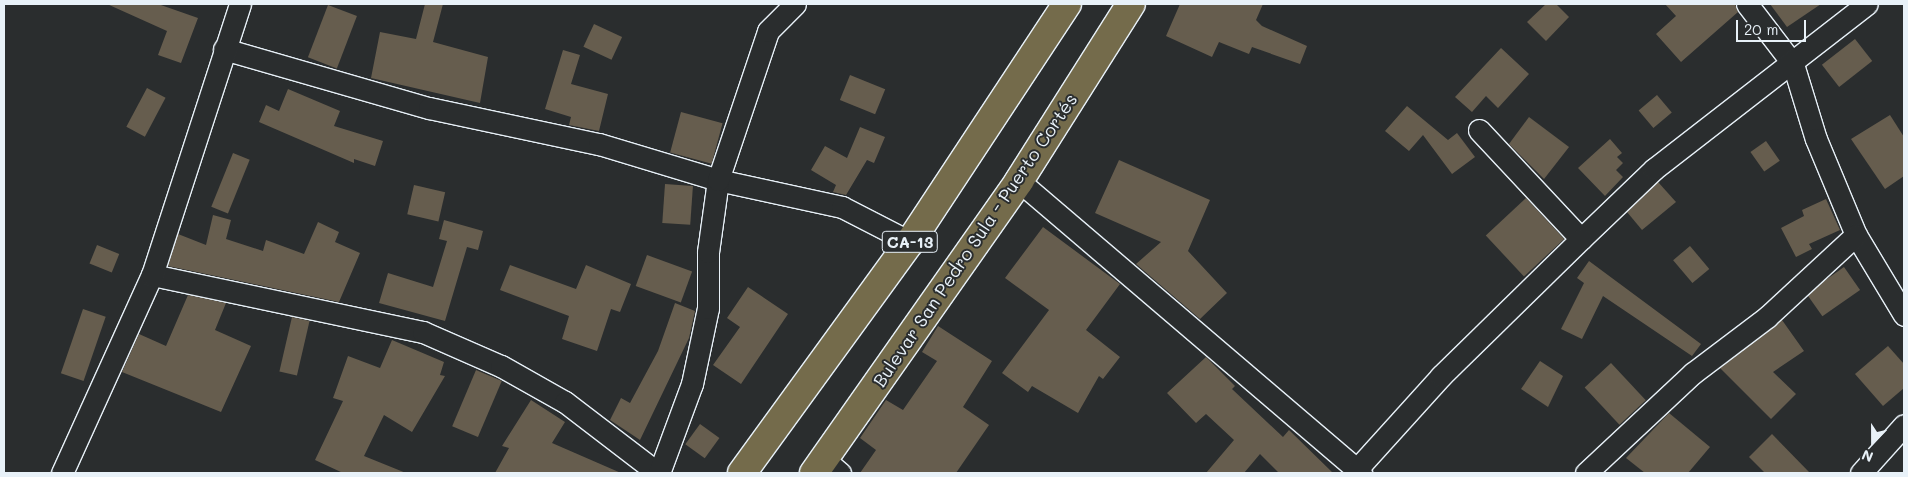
<!DOCTYPE html>
<html>
<head>
<meta charset="utf-8">
<style>
  body { margin:0 }
  #map { position:relative; width:1908px; height:477px; overflow:hidden; background:#2a2d2e; font-family:Mali,sans-serif }
  div>[style] { position:absolute }
  [style*='--x'] { left:calc(var(--x)*1px); top:calc(var(--y)*1px); width:calc(var(--w)*1px); rotate:calc(var(--a)*1deg) }
  .building>* { inset:0; background:#665d4e; transform-origin:0 0 }
  .roads { filter:drop-shadow(1px 0 #e8f1f8) drop-shadow(-1px 0 #e8f1f8) drop-shadow(0 1px #e8f1f8) drop-shadow(0 -1px #e8f1f8) }
  .minor>* { height:21px; margin:-10.5px; padding:0 10.5px; transform-origin:10.5px; border-radius:10.5px; background:#2a2d2e }
  .trunk>* { height:28px; margin:-14px; padding:0 14px; transform-origin:14px; border-radius:14px; background:#746b4b }
  span { translate:-50% -50%; white-space:nowrap; text-align:center; line-height:1.15; -webkit-text-stroke:4px #2a2d2e; paint-order:stroke }
  .shield-label span { padding:1px 4px; background:#2a2d2e; border:1px solid; border-radius:4px; -webkit-text-stroke-width:0 }
  .shield-label { font-size:16px; color:#e8f1f8; font-weight:700 }
  .street-label { font-size:18px; color:#e8f1f8 }
  .frame { position:absolute; inset:0; border:5px solid #e8f1f8; pointer-events:none }
  .north { position:absolute; left:1848px; top:417px; width:50px; height:50px; -webkit-text-stroke:4px #2a2d2e; paint-order:stroke; rotate:202deg; font-size:14px; font-weight:700; line-height:20px; text-align:center; color:#e8f1f8 }
  .north::after { content:''; display:block; margin:auto; width:18px; height:22px; background:#e8f1f8; clip-path:polygon(50% 0,100% 100%,50% 72%,0 100%) }
  .scale { position:absolute; left:1736px; top:20px; width:70px; height:22px; box-sizing:border-box; border:2px solid #e8f1f8; border-top:0; padding-left:6px; font-size:15px; line-height:18px; white-space:nowrap; color:#e8f1f8; -webkit-text-stroke:4px #2a2d2e; paint-order:stroke }
</style>
</head>
<body>
<div id="map">
  <div class="building">
    <div style="clip-path:polygon(107px 4px,158px 4px,198px 18px,181px 63px,158px 55px,167px 31px)"></div>
    <div style="clip-path:polygon(425px 4px,443px 4px,433px 42px,488px 57px,480px 103px,371px 78px,380px 32px,416px 39px)"></div>
    <div style="clip-path:polygon(1180px 4px,1263px 4px,1256px 20px,1262px 26px,1307px 46px,1300px 64px,1252px 47px,1249px 54px,1219px 42px,1212px 57px,1166px 36px)"></div>
    <div style="clip-path:polygon(1546px 4px,1556px 4px,1569px 17px,1546px 41px,1527px 22px)"></div>
    <div style="clip-path:polygon(1665px 4px,1735px 4px,1738px 12px,1681px 62px,1656px 34px,1676px 16px)"></div>
    <div style="clip-path:polygon(1770px 4px,1821px 4px,1787px 27px)"></div>
    <div style="left:328px;top:5px;width:31px;height:56px;rotate:21deg"></div>
    <div style="left:594px;top:24px;width:31px;height:25px;rotate:25deg"></div>
    <div style="left:1855px;top:39px;width:28px;height:42px;rotate:52deg"></div>
    <div style="clip-path:polygon(1501px 48px,1529px 74px,1498px 108px,1486px 96px,1472px 112px,1455px 97px)"></div>
    <div style="clip-path:polygon(563px 50px,580px 55px,571px 84px,608px 94px,599px 131px,569px 125px,571px 117px,545px 109px)"></div>
    <div style="left:850px;top:75px;width:38px;height:27px;rotate:22deg"></div>
    <div style="left:147px;top:88px;width:21px;height:44px;rotate:28deg"></div>
    <div style="clip-path:polygon(288px 89px,340px 111px,334px 126px,383px 141px,375px 166px,354px 159px,354px 163px,259px 122px,266px 105px,279px 111px)"></div>
    <div style="left:1657px;top:95px;width:23px;height:24px;rotate:50deg"></div>
    <div style="clip-path:polygon(1407px 106px,1448px 140px,1457px 133px,1475px 157px,1452px 174px,1423px 135px,1409px 151px,1385px 131px)"></div>
    <div style="left:681px;top:112px;width:43px;height:42px;rotate:15deg"></div>
    <div style="clip-path:polygon(1890px 115px,1904px 137px,1904px 176px,1885px 189px,1851px 139px)"></div>
    <div style="clip-path:polygon(1529px 117px,1569px 147px,1544px 179px,1509px 144px)"></div>
    <div style="clip-path:polygon(860px 127px,885px 137px,874px 163px,867px 160px,846px 195px,833px 192px,836px 185px,811px 170px,825px 146px,847px 158px)"></div>
    <div style="clip-path:polygon(1610px 139px,1622px 153px,1617px 157px,1623px 163px,1616px 170px,1623px 177px,1605px 196px,1578px 168px)"></div>
    <div style="left:1766px;top:141px;width:24px;height:19px;rotate:55deg"></div>
    <div style="left:233px;top:153px;width:18px;height:58px;rotate:22deg"></div>
    <div style="clip-path:polygon(1119px 160px,1210px 200px,1188px 251px,1227px 293px,1200px 319px,1136px 264px,1161px 242px,1095px 213px)"></div>
    <div style="clip-path:polygon(1658px 182px,1676px 202px,1642px 230px,1627px 212px)"></div>
    <div style="left:665px;top:184px;width:28px;height:39px;rotate:4deg"></div>
    <div style="left:414px;top:185px;width:32px;height:30px;rotate:13deg"></div>
    <div style="left:1526px;top:198px;width:56px;height:55px;rotate:47deg"></div>
    <div style="clip-path:polygon(1826px 199px,1840px 230px,1809px 244px,1812px 249px,1796px 257px,1781px 228px,1804px 216px,1802px 210px)"></div>
    <div style="clip-path:polygon(213px 215px,231px 220px,226px 239px,263px 251px,266px 240px,304px 254px,318px 222px,339px 232px,335px 242px,360px 253px,339px 302px,168px 266px,178px 234px,206px 245px)"></div>
    <div style="clip-path:polygon(444px 220px,483px 231px,478px 250px,467px 247px,445px 321px,379px 303px,388px 273px,433px 287px,447px 241px,439px 239px)"></div>
    <div style="clip-path:polygon(1043px 227px,1120px 284px,1086px 330px,1120px 357px,1103px 379px,1099px 376px,1078px 413px,1032px 386px,1028px 392px,1002px 373px,1049px 310px,1005px 278px)"></div>
    <div style="left:97px;top:245px;width:24px;height:20px;rotate:22deg"></div>
    <div style="left:1690px;top:246px;width:30px;height:22px;rotate:50deg"></div>
    <div style="left:647px;top:255px;width:48px;height:33px;rotate:20deg"></div>
    <div style="clip-path:polygon(1589px 261px,1701px 344px,1692px 356px,1603px 296px,1582px 339px,1561px 329px,1584px 283px,1577px 278px)"></div>
    <div style="clip-path:polygon(510px 265px,576px 289px,586px 265px,631px 284px,620px 312px,611px 309px,597px 351px,562px 339px,569px 316px,500px 290px)"></div>
    <div style="left:1844px;top:267px;width:28px;height:46px;rotate:55deg"></div>
    <div style="clip-path:polygon(748px 287px,788px 314px,741px 384px,713px 365px,740px 327px,727px 318px)"></div>
    <div style="clip-path:polygon(188px 295px,226px 303px,215px 330px,251px 346px,221px 412px,122px 372px,139px 334px,166px 346px)"></div>
    <div style="clip-path:polygon(675px 303px,695px 311px,689px 338px,640px 440px,610px 420px,621px 398px,630px 403px,658px 351px)"></div>
    <div style="left:83px;top:309px;width:24px;height:68px;rotate:19deg"></div>
    <div style="left:292px;top:317px;width:18px;height:56px;rotate:13deg"></div>
    <div style="clip-path:polygon(1782px 320px,1804px 351px,1773px 372px,1796px 394px,1771px 419px,1720px 368px)"></div>
    <div style="clip-path:polygon(938px 326px,992px 361px,963px 407px,989px 425px,956px 473px,860px 473px,876px 450px,860px 438px,886px 400px,903px 410px,937px 361px,922px 352px)"></div>
    <div style="clip-path:polygon(392px 340px,444px 362px,440px 375px,445px 376px,412px 432px,384px 415px,364px 456px,406px 473px,343px 473px,315px 460px,343px 401px,333px 398px,348px 356px,380px 368px)"></div>
    <div style="clip-path:polygon(1888px 346px,1904px 364px,1904px 388px,1883px 406px,1855px 374px)"></div>
    <div style="clip-path:polygon(1206px 357px,1235px 386px,1232px 389px,1283px 437px,1289px 430px,1333px 473px,1279px 473px,1260px 454px,1244px 473px,1206px 473px,1234px 440px,1206px 414px,1196px 423px,1167px 393px)"></div>
    <div style="clip-path:polygon(1540px 361px,1563px 376px,1548px 407px,1521px 389px)"></div>
    <div style="left:1611px;top:363px;width:51px;height:36px;rotate:47deg"></div>
    <div style="left:476px;top:370px;width:28px;height:61px;rotate:23deg"></div>
    <div style="clip-path:polygon(531px 400px,565px 422px,552px 443px,621px 473px,495px 473px,509px 448px,502px 446px)"></div>
    <div style="clip-path:polygon(1669px 413px,1710px 447px,1688px 473px,1645px 473px,1626px 458px)"></div>
    <div style="left:700px;top:424px;width:24px;height:25px;rotate:36deg"></div>
    <div style="clip-path:polygon(1772px 434px,1810px 473px,1765px 473px,1749px 457px)"></div>
  </div>
  <div class="roads">
    <div class="minor">
      <div style="--x:1747;--y:4;--w:76;--a:52.5"></div>
      <div style="--x:1793;--y:64;--w:78;--a:73"></div>
      <div style="--x:1816;--y:139;--w:104;--a:67.4"></div>
      <div style="--x:1856;--y:235;--w:93;--a:59"></div>
      <div style="--x:224;--y:49;--w:213;--a:16.1"></div>
      <div style="--x:429;--y:108;--w:174;--a:12"></div>
      <div style="--x:599;--y:144;--w:124;--a:16.8"></div>
      <div style="--x:718;--y:180;--w:127;--a:12.3"></div>
      <div style="--x:842;--y:207;--w:76;--a:27.2"></div>
      <div style="--x:1479;--y:130;--w:149;--a:46.9"></div>
      <div style="--x:1581;--y:239;--w:101;--a:-43.8"></div>
      <div style="--x:1654;--y:169;--w:269;--a:-37.8"></div>
      <div style="--x:1019;--y:181;--w:450;--a:40.5"></div>
      <div style="--x:152;--y:275;--w:277;--a:11.9"></div>
      <div style="--x:423;--y:332;--w:85;--a:23.6"></div>
      <div style="--x:501;--y:366;--w:73;--a:29.4"></div>
      <div style="--x:565;--y:402;--w:117;--a:37.4"></div>
      <div style="--x:825;--y:460;--w:20;--a:41"></div>
      <div style="--x:1357;--y:469;--w:125;--a:-47.9"></div>
      <div style="--x:1441;--y:376;--w:196;--a:-44.4"></div>
      <div style="--x:62;--y:473;--w:217;--a:-65.6"></div>
      <div style="--x:152;--y:275;--w:285;--a:-72"></div>
      <div style="--x:659;--y:473;--w:95;--a:-69.7"></div>
      <div style="--x:692;--y:384;--w:78;--a:-78.1"></div>
      <div style="--x:708;--y:308;--w:56;--a:-90"></div>
      <div style="--x:708;--y:252;--w:73;--a:-82.1"></div>
      <div style="--x:718;--y:180;--w:157;--a:-71.4"></div>
      <div style="--x:768;--y:31;--w:38;--a:-45"></div>
      <div style="--x:1586;--y:473;--w:146;--a:-43.1"></div>
      <div style="--x:1693;--y:373;--w:93;--a:-37.1"></div>
      <div style="--x:1767;--y:317;--w:121;--a:-42.7"></div>
      <div style="--x:1861;--y:473;--w:64;--a:-48.1"></div>
    </div>
    <div class="trunk">
      <div style="--x:742;--y:473;--w:286;--a:-54"></div>
      <div style="--x:910;--y:242;--w:285;--a:-56.6"></div>
      <div style="--x:814;--y:473;--w:357;--a:-54.9"></div>
      <div style="--x:1019;--y:181;--w:209;--a:-57.7"></div>
    </div>
  </div>
  <div class="shield-label">
    <span style="left:910px;top:242px">CA-13</span>
  </div>
  <div class="street-label">
    <span style="left:975px;top:240px;rotate:-56deg">Bulevar San Pedro Sula - Puerto Cortés</span>
  </div>
  <div class="frame"></div>
  <div class="north">N</div>
  <div class="scale">20 m</div>
</div>
</body>
</html>
